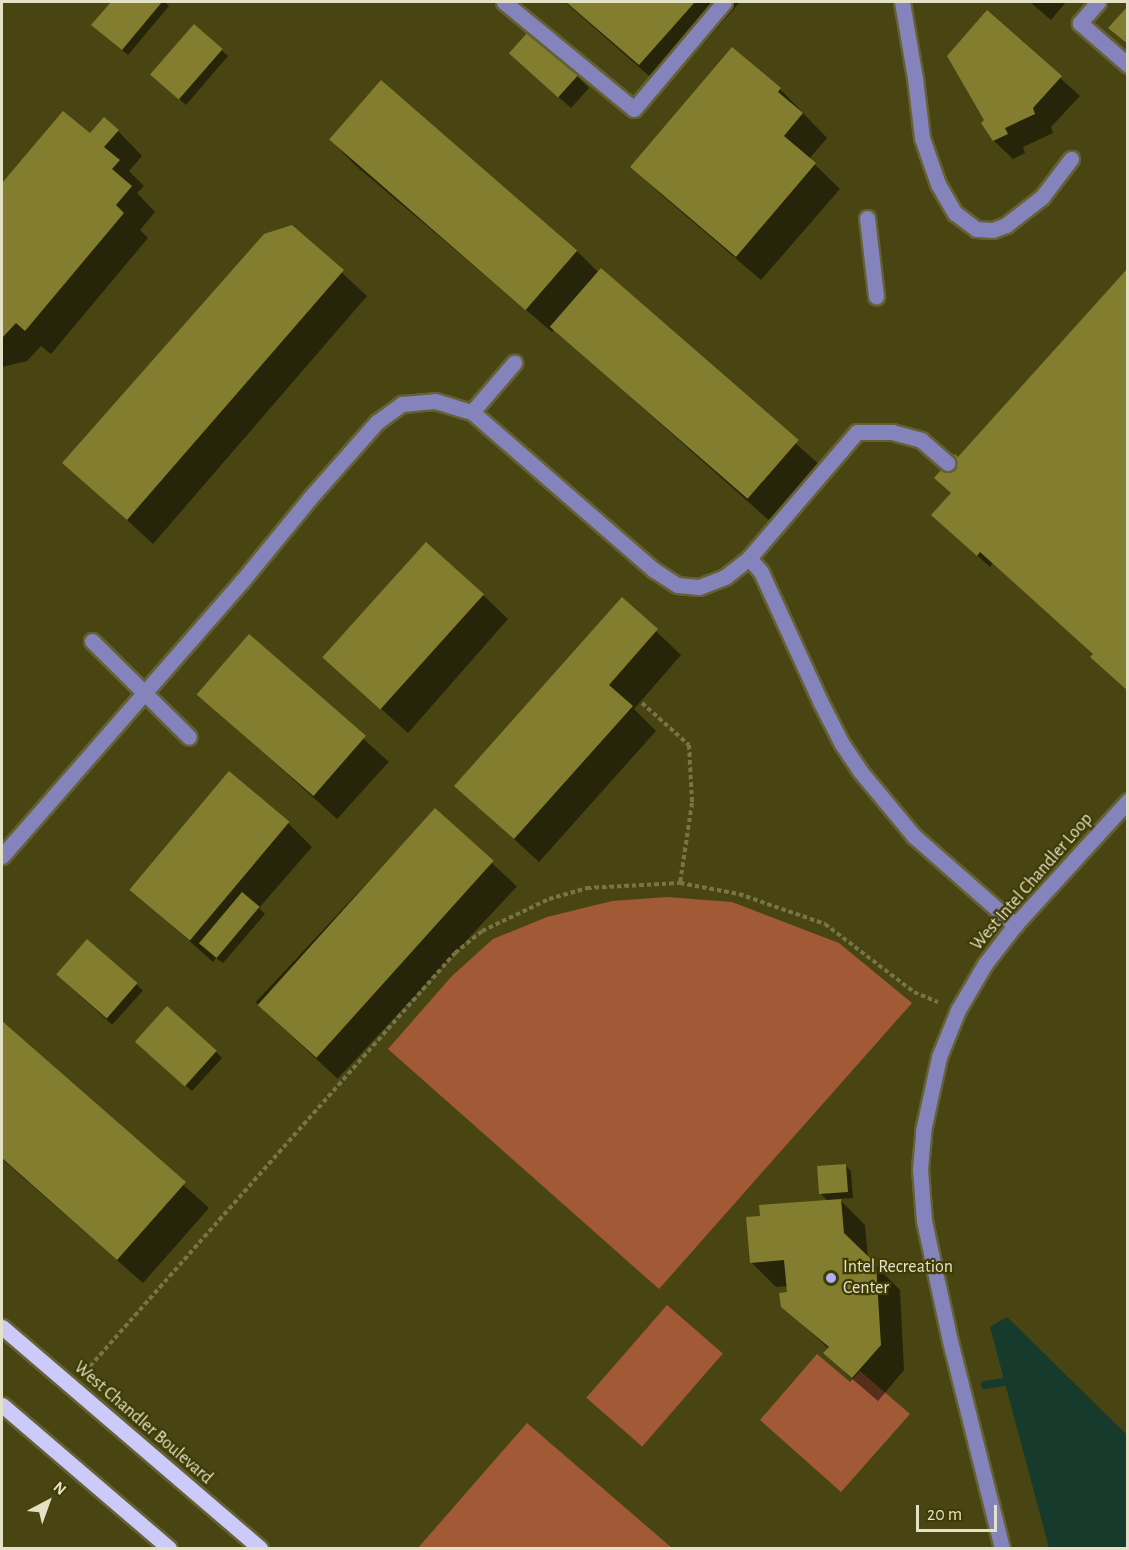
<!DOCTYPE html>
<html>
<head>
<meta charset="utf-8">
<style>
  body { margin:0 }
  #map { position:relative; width:1129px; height:1550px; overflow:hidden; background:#484512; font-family:"Alegreya Sans",sans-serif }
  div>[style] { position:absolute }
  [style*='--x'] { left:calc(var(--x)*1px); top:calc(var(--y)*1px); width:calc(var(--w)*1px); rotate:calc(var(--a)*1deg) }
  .green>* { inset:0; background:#a15936; transform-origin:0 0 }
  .water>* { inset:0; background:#163b2d }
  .shadow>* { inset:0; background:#0007; transform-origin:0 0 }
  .stream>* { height:8px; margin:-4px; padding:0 4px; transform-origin:4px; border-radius:4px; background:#163b2d }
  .building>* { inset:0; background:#837e2f; transform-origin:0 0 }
  .path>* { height:4px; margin-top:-2px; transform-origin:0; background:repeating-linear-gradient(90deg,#777448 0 4.5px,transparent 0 7.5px) }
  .roads { filter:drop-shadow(2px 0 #646133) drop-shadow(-2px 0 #646133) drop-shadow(0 2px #646133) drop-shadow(0 -2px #646133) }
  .minor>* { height:15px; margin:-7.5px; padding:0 7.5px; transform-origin:7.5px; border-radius:7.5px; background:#8583bb }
  .major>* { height:15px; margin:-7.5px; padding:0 7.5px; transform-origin:7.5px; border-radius:7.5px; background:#cbcaf8 }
  .dots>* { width:16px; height:16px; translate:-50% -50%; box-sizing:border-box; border:3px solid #3e3b04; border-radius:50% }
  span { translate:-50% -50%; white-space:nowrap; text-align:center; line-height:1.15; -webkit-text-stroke:4.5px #3e3b04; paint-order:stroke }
  .street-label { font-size:18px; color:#e3e2c7 }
  .poi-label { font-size:18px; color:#e3e2c7 }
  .left { translate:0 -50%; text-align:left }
  .frame { position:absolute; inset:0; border:3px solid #e3e2c7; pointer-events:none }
  .north { position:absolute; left:18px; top:1472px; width:60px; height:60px; -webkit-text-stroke:4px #3e3b04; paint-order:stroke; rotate:41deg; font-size:16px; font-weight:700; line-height:24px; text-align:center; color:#e3e2c7 }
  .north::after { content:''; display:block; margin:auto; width:21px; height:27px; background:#e3e2c7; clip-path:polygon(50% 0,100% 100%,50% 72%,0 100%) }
  .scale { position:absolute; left:916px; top:1505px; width:81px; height:27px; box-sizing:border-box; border:3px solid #e3e2c7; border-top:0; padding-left:8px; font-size:18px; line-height:21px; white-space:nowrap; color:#e3e2c7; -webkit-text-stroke:4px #3e3b04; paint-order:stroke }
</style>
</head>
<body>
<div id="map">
  <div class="green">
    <div style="clip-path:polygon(667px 897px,732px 902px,839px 943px,912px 1003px,659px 1289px,388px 1049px,452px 976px,493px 939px,547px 917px,612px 901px)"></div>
    <div style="left:667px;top:1305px;width:74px;height:123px;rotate:41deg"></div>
    <div style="clip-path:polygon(817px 1354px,850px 1382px,860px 1371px,910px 1414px,841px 1492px,760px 1420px)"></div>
    <div style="clip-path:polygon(527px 1423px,672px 1548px,418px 1548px)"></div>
  </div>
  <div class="water">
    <div style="clip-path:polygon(1007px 1317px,1127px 1435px,1127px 1548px,1049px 1548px,990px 1327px)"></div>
  </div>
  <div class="shadow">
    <div style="clip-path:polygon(113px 2px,165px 2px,169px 6px,128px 55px,93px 25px)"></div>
    <div style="clip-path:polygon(565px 2px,740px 2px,664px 89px)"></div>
    <div style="clip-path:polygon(1030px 2px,1066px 2px,1051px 20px)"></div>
    <div style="clip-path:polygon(987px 12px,1080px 96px,1051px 127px,1053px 133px,1023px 147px,1025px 153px,1013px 159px,994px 141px,983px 123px,986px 121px)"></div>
    <div style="clip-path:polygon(194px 26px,228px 56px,186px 105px,158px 80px)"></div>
    <div style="clip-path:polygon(523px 65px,577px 76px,589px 88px,571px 108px)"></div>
    <div style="clip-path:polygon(381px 83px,577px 251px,599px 273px,601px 271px,821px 466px,772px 523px,554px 329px,552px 332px,355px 165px,331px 140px)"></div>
    <div style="clip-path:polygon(780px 89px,827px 138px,809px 159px,840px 189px,761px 280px,657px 191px,632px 167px)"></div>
    <div style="clip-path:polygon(63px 113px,90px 135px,118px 131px,142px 156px,129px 171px,144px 186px,137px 193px,155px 212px,140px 230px,148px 238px,51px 354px,41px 346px,27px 361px,2px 367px,2px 185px)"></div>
    <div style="clip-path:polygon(291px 226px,367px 296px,153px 544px,64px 462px)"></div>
    <div style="clip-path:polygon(958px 459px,1095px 654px,993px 563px,990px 567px,946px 527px)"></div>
    <div style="clip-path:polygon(483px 595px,508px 619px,408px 733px,326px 659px)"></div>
    <div style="clip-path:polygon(622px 599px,681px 655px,634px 709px,656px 731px,539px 862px,456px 786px)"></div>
    <div style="left:249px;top:636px;width:188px;height:77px;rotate:42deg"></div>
    <div style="left:435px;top:810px;width:112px;height:263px;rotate:43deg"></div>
    <div style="clip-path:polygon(288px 823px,312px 847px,259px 908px,265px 914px,223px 963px,216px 958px,213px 962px,130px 888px)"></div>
    <div style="left:88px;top:941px;width:74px;height:46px;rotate:42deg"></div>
    <div style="clip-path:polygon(2px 1023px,209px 1208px,143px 1283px,2px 1159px)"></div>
    <div style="clip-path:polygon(143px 1048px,216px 1052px,222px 1058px,192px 1091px)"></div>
    <div style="clip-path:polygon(845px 1165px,851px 1171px,853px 1198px,839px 1199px,865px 1225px,868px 1258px,900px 1290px,904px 1370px,878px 1401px,850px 1377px,826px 1353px,829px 1349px,782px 1306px,788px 1293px,788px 1286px,776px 1287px,751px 1262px,762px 1217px,828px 1201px,821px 1194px)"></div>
  </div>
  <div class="stream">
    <div style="--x:985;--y:1385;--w:19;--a:-9"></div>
  </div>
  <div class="building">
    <div style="clip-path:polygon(111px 2px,162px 2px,122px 50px,91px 25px)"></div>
    <div style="clip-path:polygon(566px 2px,695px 2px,639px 65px)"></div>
    <div style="clip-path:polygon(1128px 6px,1128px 44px,1108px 28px)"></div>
    <div style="clip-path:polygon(987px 10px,1062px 76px,1033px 108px,1035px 114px,1005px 128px,1008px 134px,993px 141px,981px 123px,984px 120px,947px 56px)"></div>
    <div style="left:194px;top:24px;width:38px;height:67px;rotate:41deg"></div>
    <div style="left:529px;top:31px;width:66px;height:30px;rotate:42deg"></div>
    <div style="clip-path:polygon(732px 47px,781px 88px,778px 92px,803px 113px,784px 136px,816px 163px,736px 257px,630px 167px)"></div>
    <div style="left:381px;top:80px;width:260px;height:79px;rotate:41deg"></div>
    <div style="clip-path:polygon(63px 111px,90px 133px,104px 117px,119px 130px,104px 147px,120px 160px,112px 169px,132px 186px,116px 205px,124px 213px,25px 331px,16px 323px,2px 338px,2px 183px)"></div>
    <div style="clip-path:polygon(292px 225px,344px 270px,127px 520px,62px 463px,264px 234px)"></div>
    <div style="left:601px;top:268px;width:262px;height:78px;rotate:41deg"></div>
    <div style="clip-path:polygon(1128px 268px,1128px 691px,1090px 657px,1093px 654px,980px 552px,977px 556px,931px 515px,951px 493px,934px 478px,955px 454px,958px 457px)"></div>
    <div style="left:426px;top:542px;width:78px;height:155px;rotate:42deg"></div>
    <div style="clip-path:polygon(622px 597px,658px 629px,609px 685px,633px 706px,514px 839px,454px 786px)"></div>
    <div style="left:249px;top:634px;width:155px;height:80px;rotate:41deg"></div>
    <div style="left:229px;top:771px;width:79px;height:155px;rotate:40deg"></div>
    <div style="left:435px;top:808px;width:79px;height:265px;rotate:42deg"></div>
    <div style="left:242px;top:892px;width:23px;height:67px;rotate:40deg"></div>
    <div style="left:87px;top:939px;width:67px;height:47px;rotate:41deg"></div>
    <div style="left:167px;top:1006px;width:67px;height:48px;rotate:42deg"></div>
    <div style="clip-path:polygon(2px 1021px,186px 1182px,117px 1260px,2px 1158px)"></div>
    <div style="left:846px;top:1164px;width:28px;height:29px;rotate:86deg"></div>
    <div style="clip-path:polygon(841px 1199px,844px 1233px,876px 1264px,881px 1345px,852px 1378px,823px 1353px,829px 1347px,781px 1307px,779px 1293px,787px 1292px,784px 1260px,750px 1263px,746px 1217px,760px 1216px,759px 1205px)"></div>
  </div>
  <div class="path">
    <div style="--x:642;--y:703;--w:63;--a:41.8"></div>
    <div style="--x:689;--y:745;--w:58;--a:87"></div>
    <div style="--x:692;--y:803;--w:81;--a:98.5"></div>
    <div style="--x:85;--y:1372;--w:559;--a:-48.55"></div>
    <div style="--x:455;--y:953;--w:35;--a:-39"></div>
    <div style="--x:482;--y:931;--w:74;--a:-25.5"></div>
    <div style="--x:549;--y:899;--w:40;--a:-16"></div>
    <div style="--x:587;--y:888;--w:93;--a:-3.1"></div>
    <div style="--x:680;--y:883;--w:60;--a:10.6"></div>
    <div style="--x:739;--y:894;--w:91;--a:19.2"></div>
    <div style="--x:825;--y:924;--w:112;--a:37.4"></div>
    <div style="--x:914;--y:992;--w:26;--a:23"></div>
  </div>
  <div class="roads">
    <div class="minor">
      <div style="--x:504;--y:2;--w:168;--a:39.5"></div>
      <div style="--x:634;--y:109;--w:140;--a:-49.9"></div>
      <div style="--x:902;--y:2;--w:77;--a:80.3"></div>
      <div style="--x:915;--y:78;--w:60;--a:83.3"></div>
      <div style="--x:922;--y:138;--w:49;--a:70.8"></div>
      <div style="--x:938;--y:184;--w:34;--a:60"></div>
      <div style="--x:955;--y:213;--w:26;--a:37"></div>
      <div style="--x:976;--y:229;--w:17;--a:3"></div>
      <div style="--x:993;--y:230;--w:14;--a:-21"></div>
      <div style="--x:1006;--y:225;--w:46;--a:-37.9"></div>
      <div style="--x:1042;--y:197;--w:48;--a:-52.7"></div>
      <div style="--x:1098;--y:2;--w:28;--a:131"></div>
      <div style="--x:1080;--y:23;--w:64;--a:41.2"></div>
      <div style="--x:867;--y:218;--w:79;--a:83.4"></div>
      <div style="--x:472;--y:412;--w:65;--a:-49.4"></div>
      <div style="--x:749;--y:558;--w:18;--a:49"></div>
      <div style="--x:761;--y:572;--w:142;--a:65.4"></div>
      <div style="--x:820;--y:701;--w:48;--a:62.9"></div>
      <div style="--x:842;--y:744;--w:32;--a:56"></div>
      <div style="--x:860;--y:771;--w:85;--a:50.3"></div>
      <div style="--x:914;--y:836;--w:135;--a:41.4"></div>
      <div style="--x:92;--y:641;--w:136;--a:44.7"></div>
      <div style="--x:2;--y:856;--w:365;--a:-48.9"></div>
      <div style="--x:242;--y:581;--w:106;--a:-50.7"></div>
      <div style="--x:309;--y:499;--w:103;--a:-48.6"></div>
      <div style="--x:377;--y:422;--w:31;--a:-36"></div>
      <div style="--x:402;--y:404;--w:33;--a:-5"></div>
      <div style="--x:435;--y:401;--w:39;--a:17"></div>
      <div style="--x:472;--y:412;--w:241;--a:41"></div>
      <div style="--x:654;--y:570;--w:27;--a:33"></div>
      <div style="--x:677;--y:585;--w:22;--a:5"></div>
      <div style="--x:699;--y:587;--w:28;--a:-21"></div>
      <div style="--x:725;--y:577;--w:31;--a:-38"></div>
      <div style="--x:749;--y:558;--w:166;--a:-49.4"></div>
      <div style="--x:857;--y:432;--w:35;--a:0"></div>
      <div style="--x:892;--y:432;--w:30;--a:15"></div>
      <div style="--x:921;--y:440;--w:35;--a:41"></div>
      <div style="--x:1002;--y:1548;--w:213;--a:-104.1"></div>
      <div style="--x:950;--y:1341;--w:123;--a:-102.2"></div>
      <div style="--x:924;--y:1221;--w:52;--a:-94.4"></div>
      <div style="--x:920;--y:1169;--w:38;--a:-85"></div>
      <div style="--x:923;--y:1131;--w:76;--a:-77.8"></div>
      <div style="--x:939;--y:1057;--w:51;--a:-68"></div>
      <div style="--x:958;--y:1010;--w:53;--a:-59.6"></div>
      <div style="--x:985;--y:964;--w:49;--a:-52.4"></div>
      <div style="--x:1015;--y:925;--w:168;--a:-47.7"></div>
    </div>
    <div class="major">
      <div style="--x:2;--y:1327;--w:340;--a:40.6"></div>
      <div style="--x:2;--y:1405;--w:220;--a:40.6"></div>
    </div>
  </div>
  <div class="dots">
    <div style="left:831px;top:1278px;background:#b1adfa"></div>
  </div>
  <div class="street-label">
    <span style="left:1032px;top:882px;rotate:-49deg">West Intel Chandler Loop</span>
    <span style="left:143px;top:1423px;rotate:41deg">West Chandler Boulevard</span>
  </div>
  <div class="poi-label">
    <span class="left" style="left:843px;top:1278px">Intel Recreation<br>Center</span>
  </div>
  <div class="frame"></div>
  <div class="north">N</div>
  <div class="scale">20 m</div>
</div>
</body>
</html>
